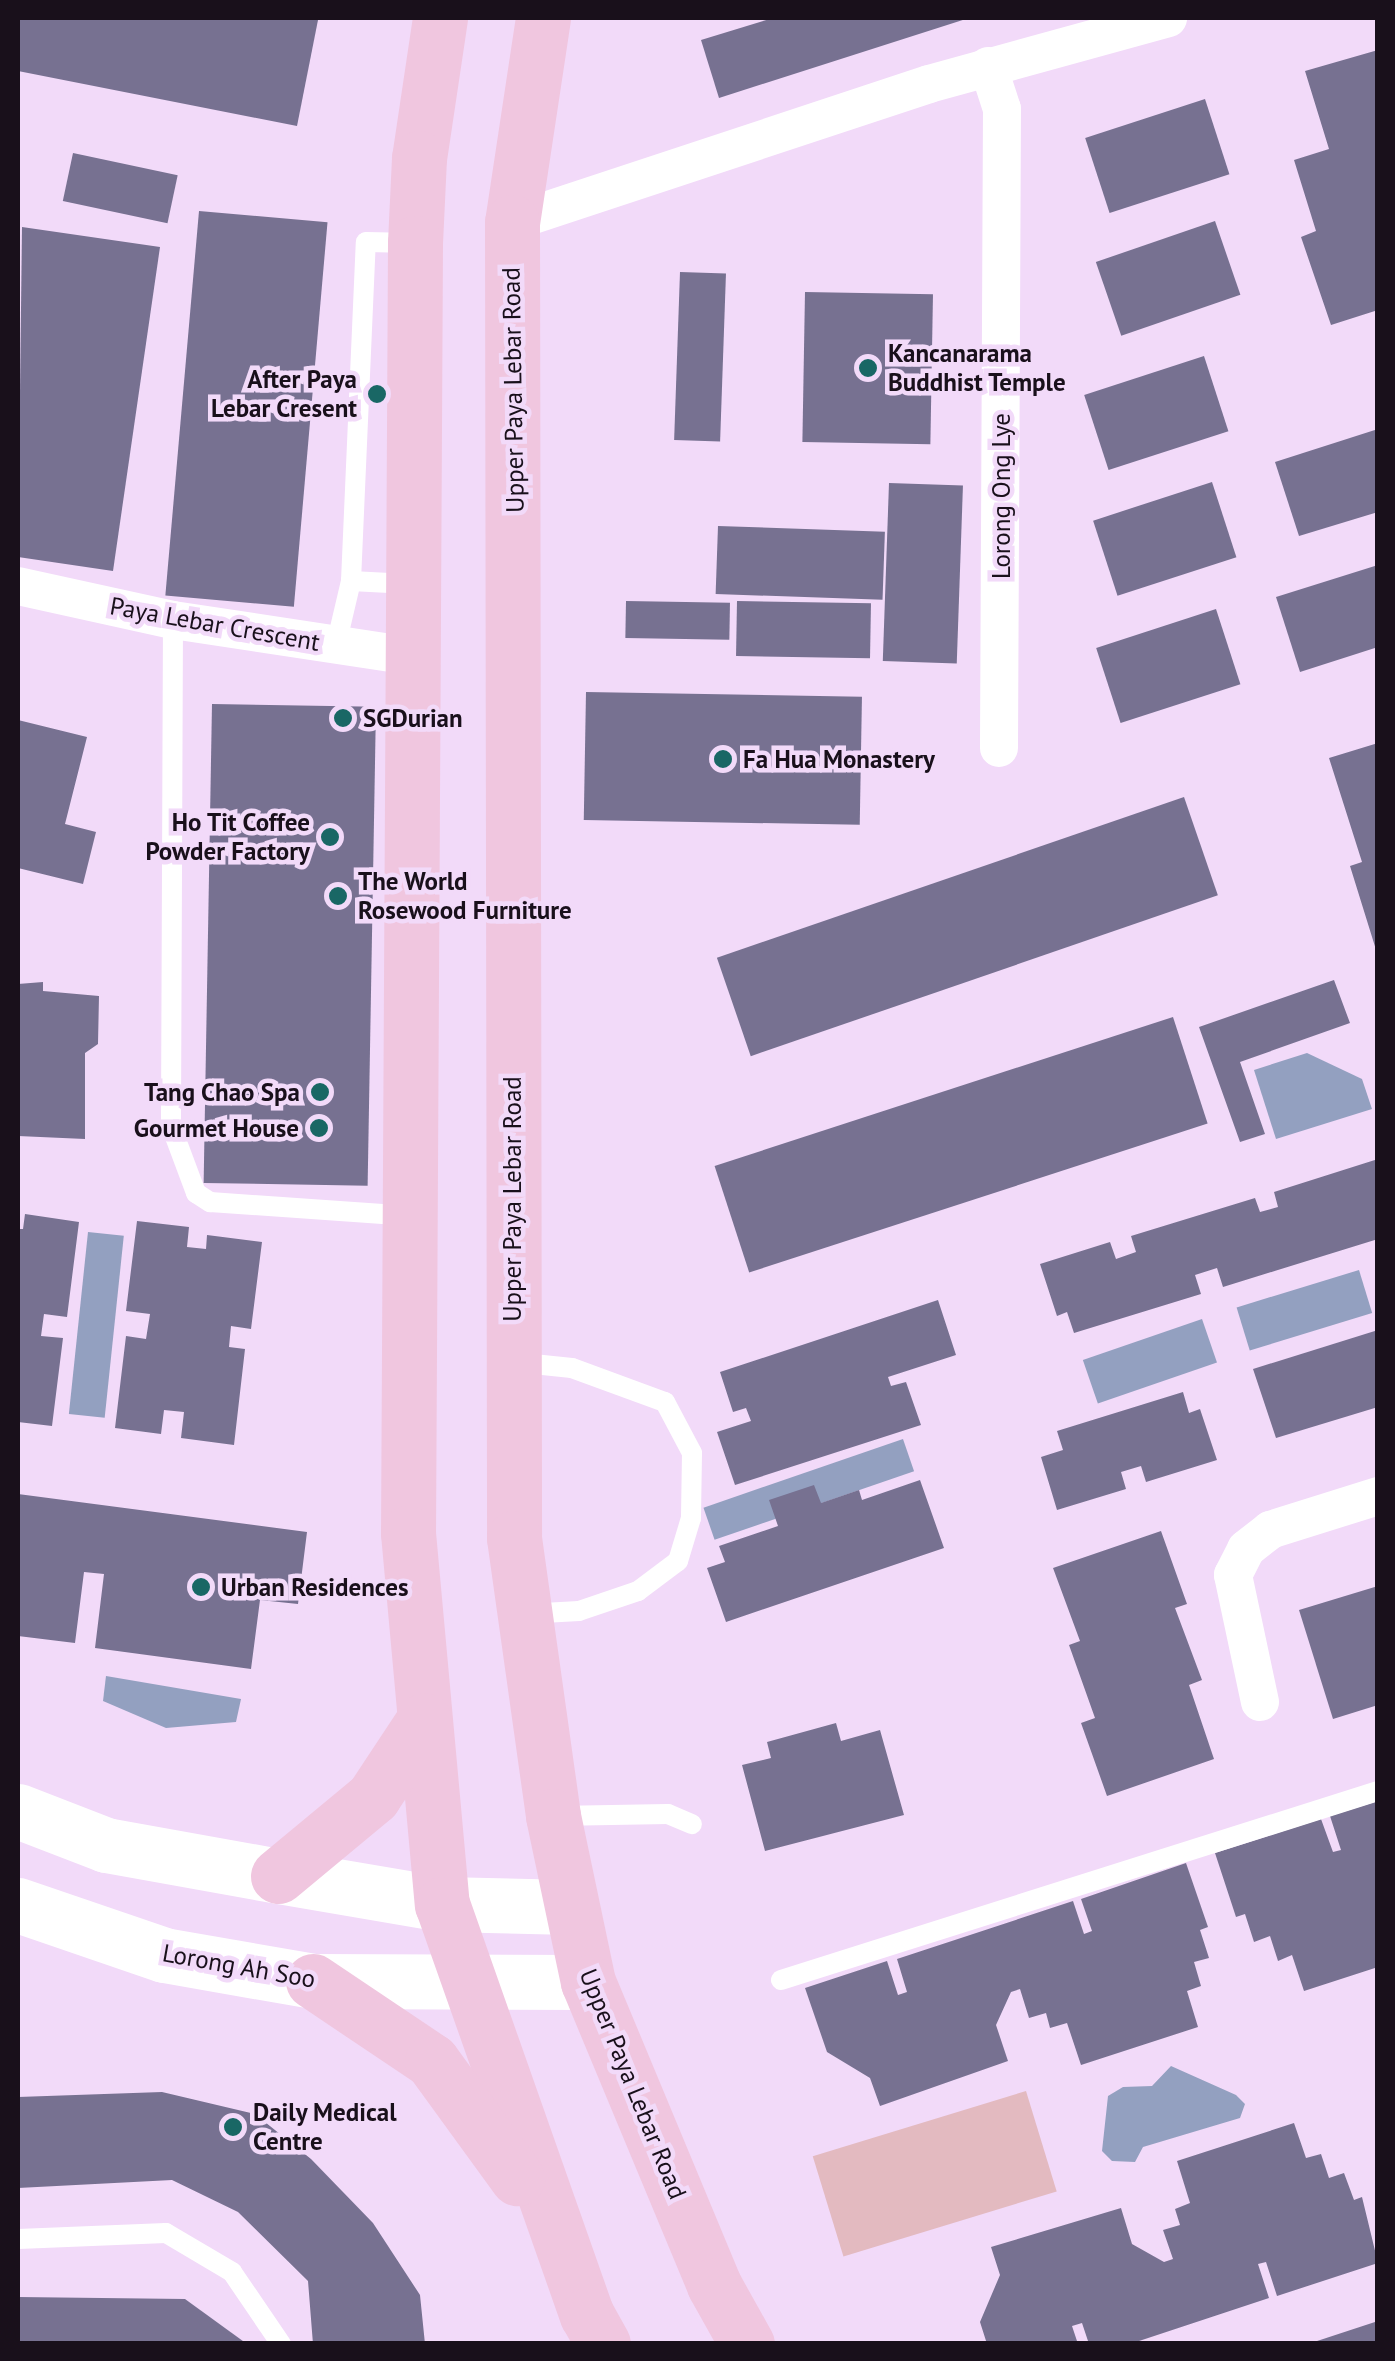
<!DOCTYPE html>
<html>
<head>
<meta charset="utf-8">
<style>
  body { margin:0 }
  #map { position:relative; width:1395px; height:2361px; overflow:hidden; background:#f2daf9; font-family:"PT Sans",sans-serif }
  div>[style] { position:absolute }
  [style*='--x'] { left:calc(var(--x)*1px); top:calc(var(--y)*1px); width:calc(var(--w)*1px); rotate:calc(var(--a)*1deg) }
  .green>* { inset:0; background:#e3bac0; transform-origin:0 0 }
  .water>* { inset:0; background:#93a0c0; transform-origin:0 0 }
  .building>* { inset:0; background:#777191; transform-origin:0 0 }
  .service>* { height:20px; margin:-10px; padding:0 10px; transform-origin:10px; border-radius:10px; background:#fff }
  .minor>* { height:38px; margin:-19px; padding:0 19px; transform-origin:19px; border-radius:19px; background:#fff }
  .secondary>* { height:55px; margin:-27.5px; padding:0 27.5px; transform-origin:27.5px; border-radius:27.5px; background:#fff }
  .primary>* { height:55px; margin:-27.5px; padding:0 27.5px; transform-origin:27.5px; border-radius:27.5px; background:#f0c6df }
  .dots>* { width:28px; height:28px; translate:-50% -50%; box-sizing:border-box; border:5px solid #f2daf9; border-radius:50% }
  span { translate:-50% -50%; white-space:nowrap; text-align:center; line-height:1.15; -webkit-text-stroke:9px #f2daf9; paint-order:stroke }
  .poi-label { font-size:25px; color:#19101b; font-weight:700 }
  .left { translate:0 -50%; text-align:left }
  .right { translate:-100% -50%; text-align:right }
  .street-label { font-size:25px; color:#19101b }
  .frame { position:absolute; inset:0; border:20px solid #19101b; pointer-events:none }
</style>
</head>
<body>
<div id="map">
  <div class="green">
    <div style="left:1026px;top:2091px;width:105px;height:223px;rotate:73deg"></div>
  </div>
  <div class="water">
    <div style="clip-path:polygon(1307px 1053px,1362px 1079px,1372px 1109px,1276px 1139px,1254px 1070px)"></div>
    <div style="left:88px;top:1232px;width:36px;height:183px;rotate:6deg"></div>
    <div style="left:1359px;top:1270px;width:45px;height:128px;rotate:73deg"></div>
    <div style="left:1202px;top:1319px;width:46px;height:126px;rotate:71deg"></div>
    <div style="left:903px;top:1439px;width:34px;height:211px;rotate:71deg"></div>
    <div style="clip-path:polygon(106px 1676px,241px 1699px,236px 1722px,166px 1728px,103px 1701px)"></div>
    <div style="clip-path:polygon(1171px 2066px,1236px 2095px,1245px 2104px,1240px 2118px,1143px 2147px,1135px 2162px,1112px 2161px,1102px 2151px,1108px 2096px,1123px 2087px,1152px 2086px)"></div>
  </div>
  <div class="building">
    <div style="clip-path:polygon(18px 18px,306px 18px,318px 20px,297px 126px,18px 71px)"></div>
    <div style="clip-path:polygon(773px 18px,969px 18px,719px 98px,701px 40px)"></div>
    <div style="clip-path:polygon(1378px 50px,1378px 310px,1331px 325px,1301px 237px,1316px 231px,1294px 160px,1329px 149px,1305px 71px)"></div>
    <div style="left:1205px;top:99px;width:79px;height:126px;rotate:72deg"></div>
    <div style="left:73px;top:153px;width:107px;height:49px;rotate:12deg"></div>
    <div style="left:199px;top:211px;width:129px;height:386px;rotate:5deg"></div>
    <div style="left:1215px;top:221px;width:78px;height:126px;rotate:71deg"></div>
    <div style="clip-path:polygon(22px 227px,160px 247px,113px 571px,18px 557px)"></div>
    <div style="left:680px;top:272px;width:46px;height:168px;rotate:2deg"></div>
    <div style="left:805px;top:292px;width:128px;height:150px;rotate:1deg"></div>
    <div style="left:1204px;top:356px;width:79px;height:126px;rotate:72deg"></div>
    <div style="clip-path:polygon(1378px 429px,1378px 512px,1299px 536px,1275px 462px)"></div>
    <div style="left:1212px;top:482px;width:79px;height:125px;rotate:72deg"></div>
    <div style="left:889px;top:483px;width:74px;height:178px;rotate:2deg"></div>
    <div style="left:718px;top:526px;width:167px;height:68px;rotate:2deg"></div>
    <div style="clip-path:polygon(1378px 565px,1378px 647px,1300px 672px,1276px 597px)"></div>
    <div style="left:626px;top:601px;width:104px;height:37px;rotate:1deg"></div>
    <div style="left:737px;top:601px;width:134px;height:55px;rotate:1deg"></div>
    <div style="left:1216px;top:609px;width:79px;height:126px;rotate:72deg"></div>
    <div style="left:586px;top:692px;width:276px;height:128px;rotate:1deg"></div>
    <div style="left:212px;top:704px;width:164px;height:479px;rotate:1deg"></div>
    <div style="clip-path:polygon(18px 720px,87px 737px,65px 824px,96px 832px,83px 884px,18px 868px)"></div>
    <div style="clip-path:polygon(1378px 743px,1378px 953px,1377px 953px,1350px 866px,1362px 862px,1329px 758px)"></div>
    <div style="left:1184px;top:797px;width:104px;height:494px;rotate:71deg"></div>
    <div style="clip-path:polygon(1334px 980px,1350px 1023px,1240px 1062px,1265px 1134px,1240px 1142px,1199px 1027px)"></div>
    <div style="clip-path:polygon(43px 982px,43px 991px,99px 996px,98px 1044px,85px 1053px,85px 1139px,18px 1136px,18px 984px)"></div>
    <div style="left:1173px;top:1017px;width:112px;height:482px;rotate:72deg"></div>
    <div style="clip-path:polygon(1378px 1159px,1378px 1239px,1223px 1287px,1217px 1268px,1195px 1275px,1201px 1294px,1074px 1333px,1067px 1312px,1057px 1316px,1040px 1264px,1110px 1242px,1116px 1259px,1136px 1252px,1131px 1236px,1255px 1198px,1260px 1212px,1278px 1207px,1274px 1192px)"></div>
    <div style="clip-path:polygon(25px 1214px,79px 1222px,67px 1317px,44px 1314px,41px 1336px,63px 1338px,52px 1426px,18px 1422px,18px 1229px,23px 1229px)"></div>
    <div style="clip-path:polygon(137px 1221px,189px 1227px,187px 1247px,206px 1249px,207px 1235px,262px 1242px,251px 1329px,231px 1326px,229px 1347px,245px 1349px,234px 1445px,181px 1438px,184px 1412px,164px 1410px,161px 1434px,115px 1428px,126px 1336px,146px 1339px,150px 1314px,126px 1311px)"></div>
    <div style="clip-path:polygon(938px 1300px,956px 1355px,888px 1377px,891px 1386px,906px 1382px,921px 1425px,735px 1485px,717px 1432px,751px 1421px,746px 1408px,733px 1412px,720px 1372px)"></div>
    <div style="clip-path:polygon(1378px 1330px,1378px 1407px,1276px 1438px,1253px 1369px)"></div>
    <div style="clip-path:polygon(1183px 1392px,1189px 1413px,1200px 1409px,1217px 1460px,1146px 1482px,1141px 1466px,1121px 1472px,1126px 1489px,1057px 1510px,1041px 1457px,1063px 1450px,1057px 1431px)"></div>
    <div style="clip-path:polygon(920px 1480px,944px 1548px,726px 1622px,707px 1568px,725px 1562px,719px 1546px,778px 1526px,769px 1500px,814px 1485px,821px 1503px,859px 1490px,862px 1500px)"></div>
    <div style="clip-path:polygon(18px 1494px,307px 1532px,298px 1604px,260px 1600px,251px 1669px,95px 1648px,104px 1574px,84px 1572px,75px 1643px,18px 1636px)"></div>
    <div style="clip-path:polygon(1161px 1531px,1187px 1604px,1175px 1608px,1202px 1680px,1189px 1685px,1214px 1759px,1107px 1796px,1081px 1723px,1095px 1718px,1069px 1645px,1080px 1641px,1053px 1568px)"></div>
    <div style="clip-path:polygon(1378px 1586px,1378px 1705px,1333px 1719px,1299px 1610px)"></div>
    <div style="clip-path:polygon(836px 1723px,841px 1741px,880px 1730px,904px 1815px,765px 1851px,742px 1765px,771px 1758px,767px 1742px)"></div>
    <div style="clip-path:polygon(1378px 1801px,1378px 1967px,1304px 1991px,1292px 1955px,1278px 1961px,1270px 1936px,1254px 1942px,1245px 1914px,1236px 1917px,1215px 1853px,1321px 1819px,1333px 1852px,1341px 1850px,1330px 1816px)"></div>
    <div style="clip-path:polygon(1186px 1863px,1208px 1927px,1200px 1930px,1209px 1958px,1194px 1962px,1201px 1986px,1187px 1991px,1198px 2027px,1081px 2065px,1067px 2023px,1050px 2028px,1046px 2013px,1029px 2018px,1020px 1989px,1011px 1992px,996px 2025px,1008px 2061px,880px 2106px,870px 2078px,827px 2052px,805px 1988px,887px 1961px,898px 1995px,907px 1992px,897px 1959px,1073px 1901px,1084px 1934px,1092px 1931px,1081px 1899px)"></div>
    <div style="clip-path:polygon(162px 2092px,255px 2114px,311px 2159px,373px 2223px,420px 2295px,425px 2344px,313px 2344px,308px 2281px,238px 2212px,172px 2180px,18px 2188px,18px 2097px)"></div>
    <div style="clip-path:polygon(1294px 2123px,1306px 2158px,1321px 2154px,1329px 2178px,1344px 2173px,1354px 2200px,1362px 2197px,1378px 2263px,1277px 2296px,1266px 2262px,1258px 2264px,1269px 2298px,1130px 2344px,1089px 2344px,1082px 2323px,1072px 2326px,1078px 2344px,987px 2344px,980px 2322px,1000px 2275px,991px 2247px,1121px 2208px,1132px 2244px,1164px 2262px,1173px 2259px,1163px 2230px,1180px 2225px,1175px 2209px,1190px 2203px,1177px 2161px)"></div>
    <div style="clip-path:polygon(18px 2297px,185px 2299px,247px 2344px,18px 2344px)"></div>
    <div style="clip-path:polygon(1378px 2321px,1378px 2344px,1311px 2344px,1311px 2343px)"></div>
  </div>
  <div class="service">
    <div style="--x:351;--y:581;--w:58;--a:3"></div>
    <div style="--x:173;--y:620;--w:506;--a:90.23"></div>
    <div style="--x:171;--y:1126;--w:72;--a:69.5"></div>
    <div style="--x:196;--y:1193;--w:17;--a:33"></div>
    <div style="--x:210;--y:1202;--w:198;--a:4"></div>
    <div style="--x:336;--y:645;--w:66;--a:-76.8"></div>
    <div style="--x:351;--y:581;--w:339;--a:-87.5"></div>
    <div style="--x:366;--y:242;--w:48;--a:1.2"></div>
    <div style="--x:514;--y:1362;--w:58;--a:5.9"></div>
    <div style="--x:572;--y:1368;--w:99;--a:20.1"></div>
    <div style="--x:665;--y:1402;--w:58;--a:62.1"></div>
    <div style="--x:692;--y:1453;--w:65;--a:90.9"></div>
    <div style="--x:691;--y:1518;--w:45;--a:106.8"></div>
    <div style="--x:678;--y:1561;--w:50;--a:143.1"></div>
    <div style="--x:638;--y:1591;--w:62;--a:161.3"></div>
    <div style="--x:579;--y:1611;--w:54;--a:176.8"></div>
    <div style="--x:555;--y:1816;--w:113;--a:-1"></div>
    <div style="--x:668;--y:1814;--w:26;--a:23"></div>
    <div style="--x:781;--y:1980;--w:626;--a:-17.57"></div>
    <div style="--x:18;--y:2239;--w:148;--a:-2.3"></div>
    <div style="--x:166;--y:2233;--w:77;--a:30.6"></div>
    <div style="--x:232;--y:2272;--w:87;--a:55.8"></div>
  </div>
  <div class="minor">
    <div style="--x:988;--y:66;--w:45;--a:72"></div>
    <div style="--x:1002;--y:109;--w:639;--a:90.27"></div>
    <div style="--x:512;--y:222;--w:439;--a:-18.3"></div>
    <div style="--x:929;--y:84;--w:248;--a:-15.4"></div>
    <div style="--x:18;--y:586;--w:159;--a:12.4"></div>
    <div style="--x:173;--y:620;--w:242;--a:8.6"></div>
    <div style="--x:1260;--y:1702;--w:130;--a:-102"></div>
    <div style="--x:1233;--y:1575;--w:29;--a:-63"></div>
    <div style="--x:1246;--y:1549;--w:31;--a:-38"></div>
    <div style="--x:1270;--y:1530;--w:113;--a:-17.5"></div>
  </div>
  <div class="secondary">
    <div style="--x:18;--y:1811;--w:94;--a:21.1"></div>
    <div style="--x:106;--y:1845;--w:175;--a:10.2"></div>
    <div style="--x:278;--y:1876;--w:166;--a:9.7"></div>
    <div style="--x:442;--y:1904;--w:129;--a:1.3"></div>
    <div style="--x:18;--y:1905;--w:154;--a:18.9"></div>
    <div style="--x:164;--y:1955;--w:151;--a:9.9"></div>
    <div style="--x:313;--y:1981;--w:275;--a:0.2"></div>
  </div>
  <div class="primary">
    <div style="--x:440;--y:18;--w:142;--a:98.5"></div>
    <div style="--x:419;--y:158;--w:85;--a:92.7"></div>
    <div style="--x:415;--y:243;--w:1290;--a:90.31"></div>
    <div style="--x:408;--y:1533;--w:373;--a:84.8"></div>
    <div style="--x:442;--y:1904;--w:436;--a:70.6"></div>
    <div style="--x:587;--y:2315;--w:33;--a:61"></div>
    <div style="--x:543;--y:18;--w:206;--a:98.6"></div>
    <div style="--x:512;--y:222;--w:1316;--a:89.91"></div>
    <div style="--x:514;--y:1538;--w:281;--a:82"></div>
    <div style="--x:553;--y:1816;--w:170;--a:78.1"></div>
    <div style="--x:588;--y:1982;--w:328;--a:67.4"></div>
    <div style="--x:714;--y:2285;--w:68;--a:60.8"></div>
    <div style="--x:278;--y:1876;--w:124;--a:-39.7"></div>
    <div style="--x:373;--y:1797;--w:92;--a:-56.5"></div>
    <div style="--x:313;--y:1981;--w:143;--a:33.9"></div>
    <div style="--x:432;--y:2061;--w:145;--a:54"></div>
  </div>
  <div class="dots">
    <div style="left:868px;top:368px;background:#196765"></div>
    <div style="left:377px;top:394px;background:#196765"></div>
    <div style="left:343px;top:718px;background:#196765"></div>
    <div style="left:723px;top:759px;background:#196765"></div>
    <div style="left:330px;top:837px;background:#196765"></div>
    <div style="left:338px;top:896px;background:#196765"></div>
    <div style="left:320px;top:1092px;background:#196765"></div>
    <div style="left:319px;top:1128px;background:#196765"></div>
    <div style="left:201px;top:1587px;background:#196765"></div>
    <div style="left:233px;top:2127px;background:#196765"></div>
  </div>
  <div class="poi-label">
    <span class="left" style="left:888px;top:368px">Kancanarama<br>Buddhist Temple</span>
    <span class="right" style="left:357px;top:394px">After Paya<br>Lebar Cresent</span>
    <span class="left" style="left:363px;top:718px">SGDurian</span>
    <span class="left" style="left:743px;top:759px">Fa Hua Monastery</span>
    <span class="right" style="left:310px;top:837px">Ho Tit Coffee<br>Powder Factory</span>
    <span class="left" style="left:358px;top:896px">The World<br>Rosewood Furniture</span>
    <span class="right" style="left:300px;top:1092px">Tang Chao Spa</span>
    <span class="right" style="left:299px;top:1128px">Gourmet House</span>
    <span class="left" style="left:221px;top:1587px">Urban Residences</span>
    <span class="left" style="left:253px;top:2127px">Daily Medical<br>Centre</span>
  </div>
  <div class="street-label">
    <span style="left:513px;top:390px;rotate:-91deg">Upper Paya Lebar Road</span>
    <span style="left:1001px;top:496px;rotate:-90deg">Lorong Ong Lye</span>
    <span style="left:215px;top:624px;rotate:10deg">Paya Lebar Crescent</span>
    <span style="left:512px;top:1199px;rotate:-90deg">Upper Paya Lebar Road</span>
    <span style="left:239px;top:1966px;rotate:10deg">Lorong Ah Soo</span>
    <span style="left:633px;top:2084px;rotate:68deg">Upper Paya Lebar Road</span>
  </div>
  <div class="frame"></div>
</div>
</body>
</html>
